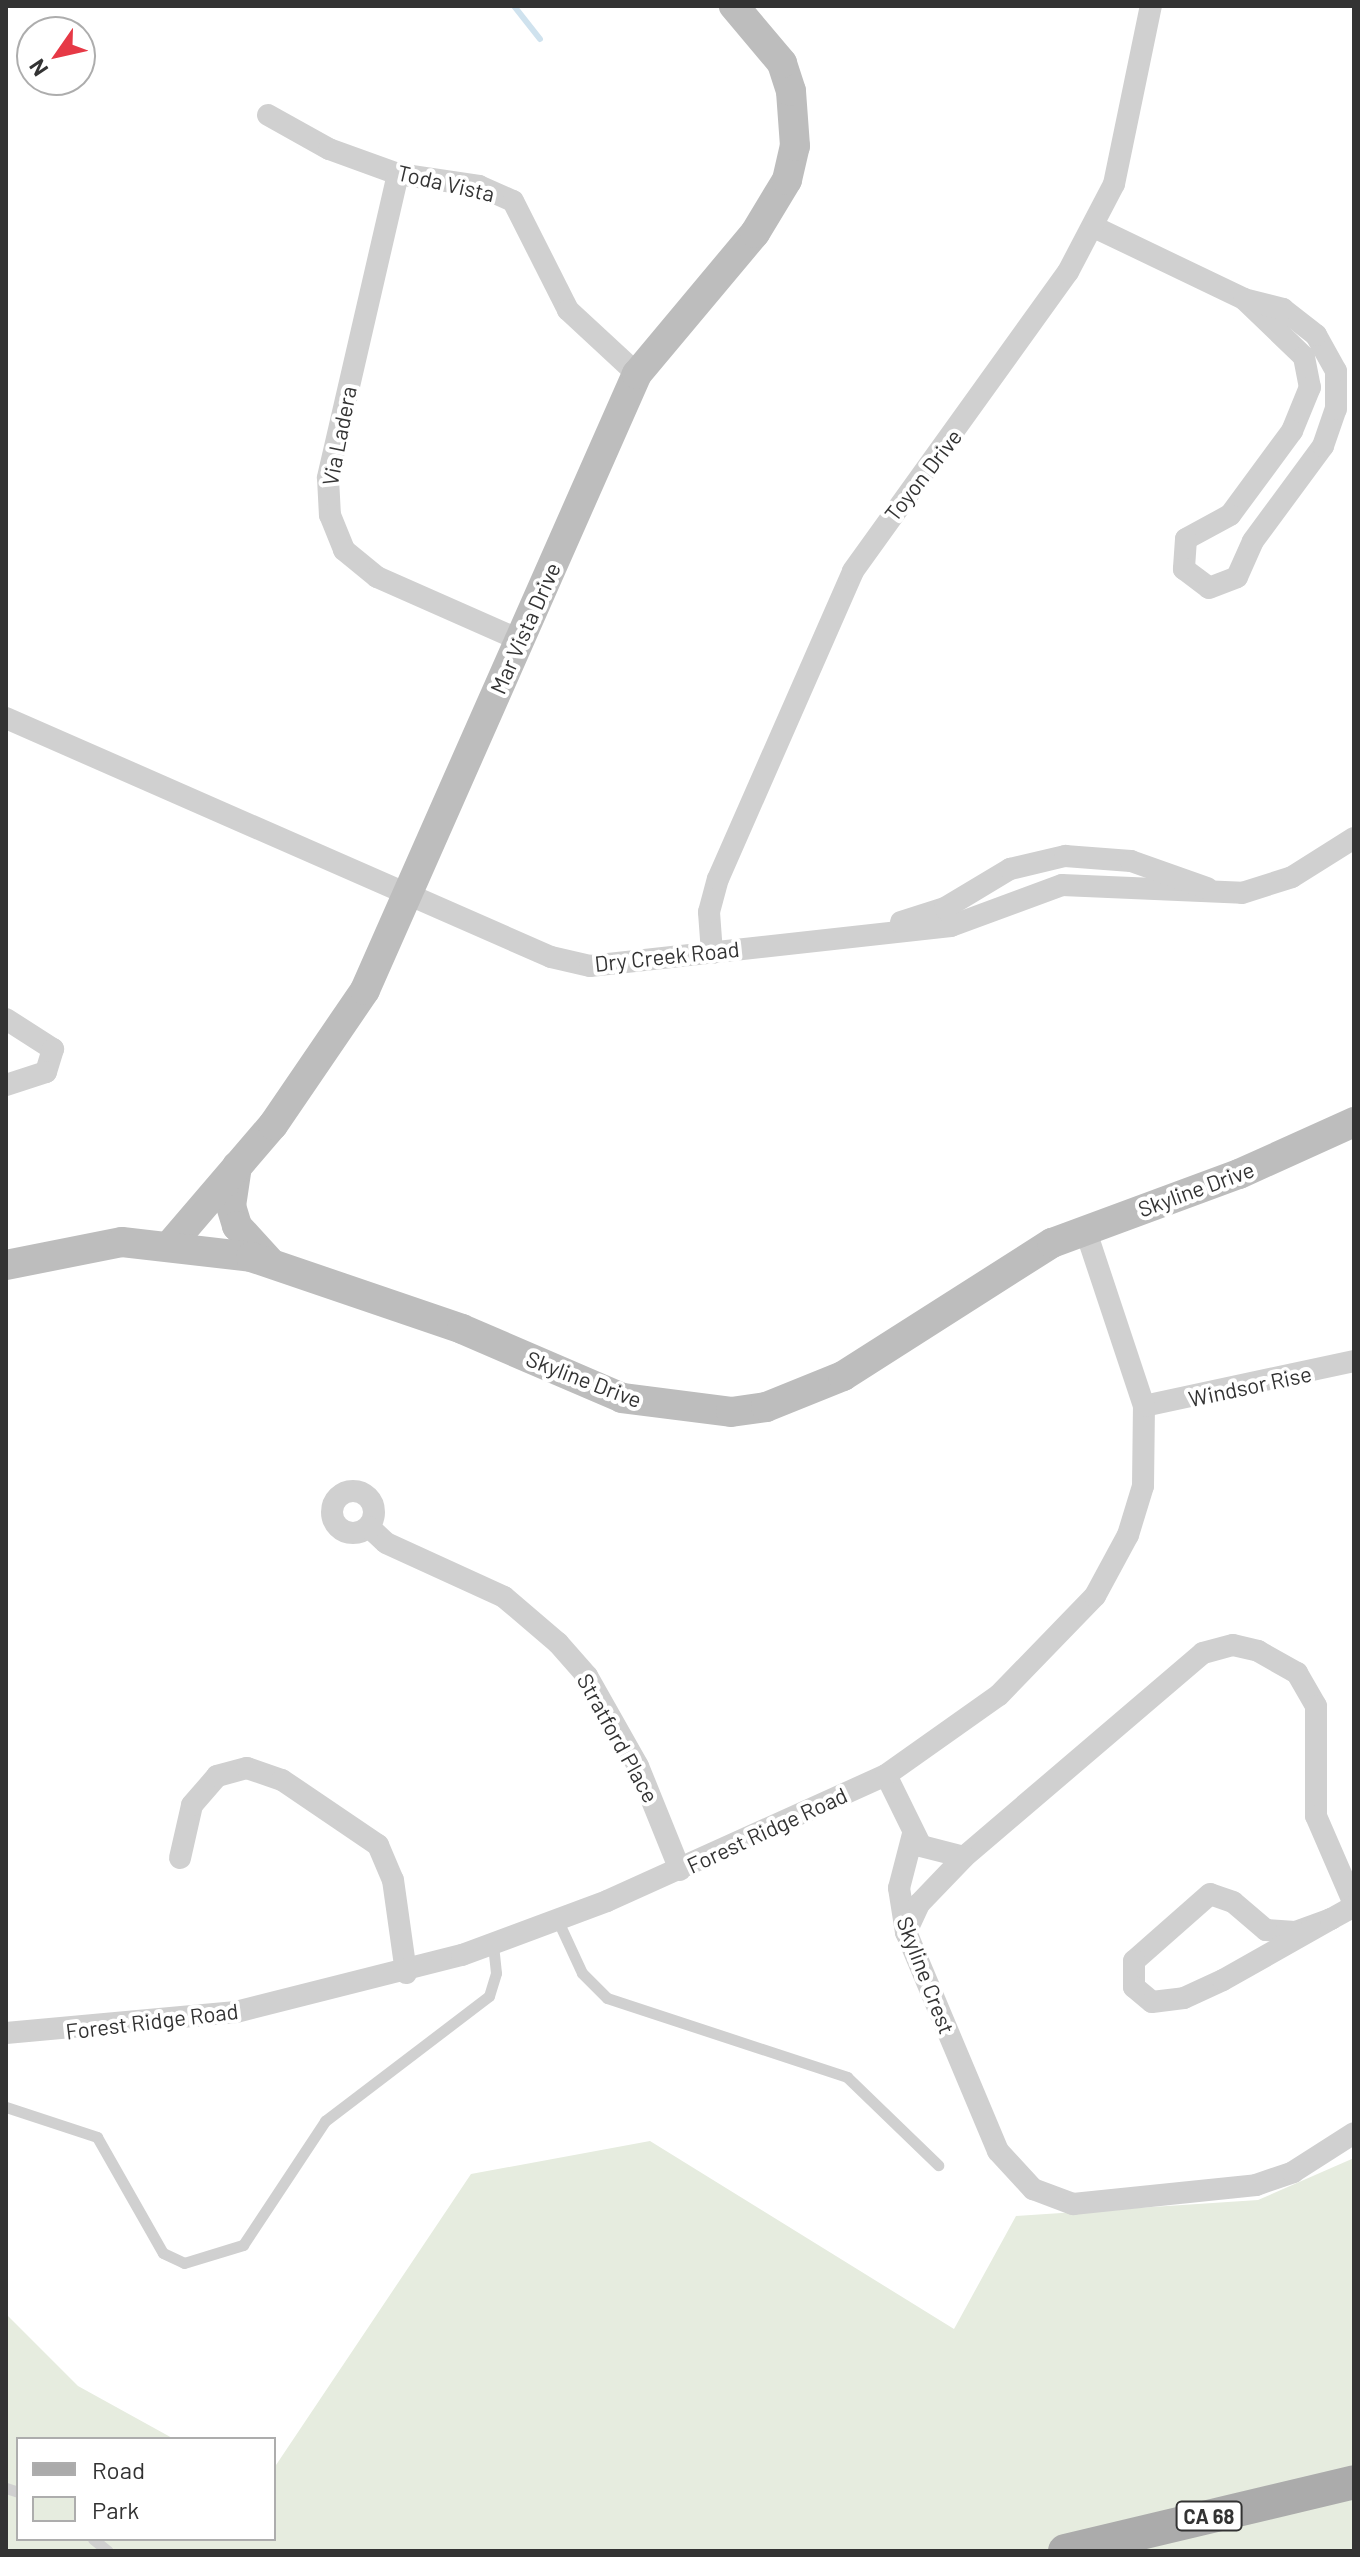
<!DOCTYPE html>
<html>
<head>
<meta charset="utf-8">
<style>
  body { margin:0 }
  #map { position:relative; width:1360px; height:2557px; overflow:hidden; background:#fff; font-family:Barlow,sans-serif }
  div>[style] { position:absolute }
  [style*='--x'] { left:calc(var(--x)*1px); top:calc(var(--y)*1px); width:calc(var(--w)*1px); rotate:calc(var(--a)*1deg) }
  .green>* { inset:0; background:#e6ecdf }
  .stream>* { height:6px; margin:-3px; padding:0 3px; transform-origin:3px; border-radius:3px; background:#cfe2ee }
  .lane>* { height:11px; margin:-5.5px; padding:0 5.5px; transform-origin:5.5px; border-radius:5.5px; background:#d0d0d0 }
  .street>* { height:22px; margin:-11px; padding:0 11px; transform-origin:11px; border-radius:11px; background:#d0d0d0 }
  .street>.ring { margin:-11px; padding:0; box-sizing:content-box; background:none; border:22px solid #d0d0d0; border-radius:50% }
  .secondary>* { height:30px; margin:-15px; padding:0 15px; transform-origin:15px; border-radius:15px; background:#bdbdbd }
  .primary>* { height:34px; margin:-17px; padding:0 17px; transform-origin:17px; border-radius:17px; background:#ababab }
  span { translate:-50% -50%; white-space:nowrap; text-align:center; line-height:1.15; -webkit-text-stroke:8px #fff; paint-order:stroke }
  .shield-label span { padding:2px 6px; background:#fff; border:2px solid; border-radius:6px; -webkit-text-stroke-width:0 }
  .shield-label { font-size:20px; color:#333; font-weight:700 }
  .street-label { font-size:22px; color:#333 }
  .frame { position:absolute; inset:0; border:8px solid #333; pointer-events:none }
  .legend { position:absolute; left:16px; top:2437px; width:260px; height:104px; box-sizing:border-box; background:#fff; border:2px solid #adadad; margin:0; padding:10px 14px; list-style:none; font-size:24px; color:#333 }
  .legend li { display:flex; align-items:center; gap:16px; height:40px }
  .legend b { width:40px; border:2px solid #adadad }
  .north { position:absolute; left:16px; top:16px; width:80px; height:80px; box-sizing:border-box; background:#fff; border:2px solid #adadad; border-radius:50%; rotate:236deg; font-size:22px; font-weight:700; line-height:32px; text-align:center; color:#333 }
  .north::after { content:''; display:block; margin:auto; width:28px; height:36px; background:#e63946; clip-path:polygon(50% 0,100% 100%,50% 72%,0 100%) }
</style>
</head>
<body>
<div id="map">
  <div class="green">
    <div style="clip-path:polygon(650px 2141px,954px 2329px,1016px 2216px,1258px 2200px,1354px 2158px,1354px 2551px,6px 2551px,6px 2314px,78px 2386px,174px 2439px,18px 2439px,18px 2539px,274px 2539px,274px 2468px,471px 2174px)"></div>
  </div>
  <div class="stream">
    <div style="--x:514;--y:6;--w:42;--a:51.8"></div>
  </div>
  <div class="lane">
    <div style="--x:558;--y:1921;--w:57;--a:65.2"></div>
    <div style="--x:582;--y:1973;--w:35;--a:45"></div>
    <div style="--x:607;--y:1998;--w:253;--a:18.2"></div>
    <div style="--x:847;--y:2077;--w:127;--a:44"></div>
    <div style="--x:6;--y:2107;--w:96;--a:18.2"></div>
    <div style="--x:97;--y:2137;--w:133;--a:60.4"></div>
    <div style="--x:163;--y:2253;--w:23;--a:25"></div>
    <div style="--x:184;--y:2263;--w:62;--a:-17"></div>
    <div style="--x:243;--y:2245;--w:149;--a:-56.5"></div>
    <div style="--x:325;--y:2121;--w:206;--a:-37.3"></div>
    <div style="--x:489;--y:1996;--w:24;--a:-73"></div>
    <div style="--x:496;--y:1973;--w:29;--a:-96"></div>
    <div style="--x:6;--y:2488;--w:13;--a:18"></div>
    <div style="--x:93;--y:2539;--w:19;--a:39"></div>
  </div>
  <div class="street">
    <div style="--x:268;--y:115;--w:70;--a:29.1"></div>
    <div style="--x:329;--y:149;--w:73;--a:19.9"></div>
    <div style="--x:398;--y:174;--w:82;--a:8.4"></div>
    <div style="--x:479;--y:186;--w:37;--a:24"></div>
    <div style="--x:513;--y:201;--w:122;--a:63.2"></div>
    <div style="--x:568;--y:310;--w:94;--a:42.8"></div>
    <div style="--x:398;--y:174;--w:312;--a:103"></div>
    <div style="--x:328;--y:478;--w:37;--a:87"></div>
    <div style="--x:330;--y:515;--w:38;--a:68"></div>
    <div style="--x:344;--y:550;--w:43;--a:39.3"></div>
    <div style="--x:377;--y:577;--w:156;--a:23.8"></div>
    <div style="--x:1094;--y:227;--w:166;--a:25.6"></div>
    <div style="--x:1244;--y:299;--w:83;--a:44"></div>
    <div style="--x:1304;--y:357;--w:31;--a:79"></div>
    <div style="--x:1310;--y:387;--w:48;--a:112.2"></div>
    <div style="--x:1292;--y:431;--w:104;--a:126.4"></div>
    <div style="--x:1230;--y:515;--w:50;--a:151.4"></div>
    <div style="--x:1186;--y:539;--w:30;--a:94"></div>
    <div style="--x:1184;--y:569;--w:31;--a:37"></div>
    <div style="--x:1209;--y:588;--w:30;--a:-21"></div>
    <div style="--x:1237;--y:577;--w:39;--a:-66"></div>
    <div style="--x:1253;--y:541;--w:118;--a:-53.6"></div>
    <div style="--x:1323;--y:446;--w:39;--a:-71"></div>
    <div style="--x:1336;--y:409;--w:38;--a:-90"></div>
    <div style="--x:1336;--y:371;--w:41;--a:-119.1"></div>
    <div style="--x:1316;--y:335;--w:42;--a:-141.8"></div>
    <div style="--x:1283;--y:309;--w:40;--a:-165.6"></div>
    <div style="--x:6;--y:718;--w:595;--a:23.68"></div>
    <div style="--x:551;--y:957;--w:40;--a:13"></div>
    <div style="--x:590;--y:966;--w:363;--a:-6.3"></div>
    <div style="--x:951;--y:926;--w:118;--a:-20.3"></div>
    <div style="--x:1062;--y:885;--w:180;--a:2.5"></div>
    <div style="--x:1242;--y:893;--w:52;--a:-17.7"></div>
    <div style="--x:1292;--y:877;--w:73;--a:-32.2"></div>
    <div style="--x:901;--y:922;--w:46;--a:-17.7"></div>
    <div style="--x:945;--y:908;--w:76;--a:-31"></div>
    <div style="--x:1010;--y:869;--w:57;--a:-13.3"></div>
    <div style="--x:1065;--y:856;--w:66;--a:4.3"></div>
    <div style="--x:1131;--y:861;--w:81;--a:19.6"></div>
    <div style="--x:712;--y:953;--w:41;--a:-94.2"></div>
    <div style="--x:709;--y:912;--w:34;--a:-75"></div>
    <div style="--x:718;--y:879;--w:336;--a:-66.3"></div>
    <div style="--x:853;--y:571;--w:368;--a:-54.3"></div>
    <div style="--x:1068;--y:272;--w:99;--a:-62.4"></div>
    <div style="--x:1114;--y:184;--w:182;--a:-78.3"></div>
    <div style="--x:6;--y:1019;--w:56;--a:32.6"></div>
    <div style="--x:53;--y:1049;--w:24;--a:107"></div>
    <div style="--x:46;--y:1072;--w:42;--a:162"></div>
    <div style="--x:1144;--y:1406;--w:215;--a:-12.1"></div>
    <div class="ring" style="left:332px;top:1491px;width:20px;height:20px"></div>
    <div style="--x:369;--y:1527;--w:23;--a:43"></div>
    <div style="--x:386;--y:1543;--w:130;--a:24.6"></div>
    <div style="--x:504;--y:1597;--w:71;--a:40.4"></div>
    <div style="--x:558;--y:1643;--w:44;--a:48.7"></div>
    <div style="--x:587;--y:1676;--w:103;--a:60.5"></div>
    <div style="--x:638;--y:1766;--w:112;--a:68"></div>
    <div style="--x:886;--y:1775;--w:79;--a:63.8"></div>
    <div style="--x:921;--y:1846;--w:44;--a:14.3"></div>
    <div style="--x:964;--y:1857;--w:314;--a:-40.5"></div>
    <div style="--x:1203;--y:1653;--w:31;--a:-15"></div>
    <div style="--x:1233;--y:1645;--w:26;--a:13"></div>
    <div style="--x:1258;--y:1651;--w:45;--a:29.4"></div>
    <div style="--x:1297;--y:1673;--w:38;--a:60"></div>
    <div style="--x:1316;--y:1706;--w:110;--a:90"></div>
    <div style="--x:1316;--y:1816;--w:96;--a:66.6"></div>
    <div style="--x:913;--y:1834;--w:56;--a:104.5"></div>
    <div style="--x:899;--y:1888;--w:45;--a:81"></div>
    <div style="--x:906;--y:1932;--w:238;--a:67.2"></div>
    <div style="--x:998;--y:2151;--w:52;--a:47.4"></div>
    <div style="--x:1033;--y:2189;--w:43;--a:20.6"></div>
    <div style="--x:1073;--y:2204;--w:184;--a:-5.9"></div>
    <div style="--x:1256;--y:2185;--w:39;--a:-19"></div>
    <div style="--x:1293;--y:2172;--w:72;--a:-32.6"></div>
    <div style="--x:180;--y:1858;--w:54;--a:-77.2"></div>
    <div style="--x:192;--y:1805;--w:38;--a:-49"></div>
    <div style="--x:217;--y:1776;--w:31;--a:-15"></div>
    <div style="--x:247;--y:1768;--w:37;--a:19"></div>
    <div style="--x:282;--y:1780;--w:116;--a:34.1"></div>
    <div style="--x:378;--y:1845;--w:38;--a:67"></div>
    <div style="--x:393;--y:1880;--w:94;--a:82"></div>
    <div style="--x:1331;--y:1919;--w:38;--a:160"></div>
    <div style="--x:1295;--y:1932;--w:29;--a:-176"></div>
    <div style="--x:1266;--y:1930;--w:43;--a:-139.7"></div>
    <div style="--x:1233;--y:1902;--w:24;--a:-161"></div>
    <div style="--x:1210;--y:1894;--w:101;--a:138.6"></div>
    <div style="--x:1134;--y:1961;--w:26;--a:90"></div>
    <div style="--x:1134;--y:1987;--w:23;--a:40"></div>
    <div style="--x:1152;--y:2002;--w:32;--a:-7"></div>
    <div style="--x:1184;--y:1998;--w:43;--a:-24.8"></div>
    <div style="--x:1223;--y:1980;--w:124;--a:-29.5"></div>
    <div style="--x:1331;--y:1919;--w:26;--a:-29"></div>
    <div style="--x:906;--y:1932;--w:31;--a:-65"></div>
    <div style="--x:919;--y:1904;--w:65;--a:-46.2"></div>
    <div style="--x:6;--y:2033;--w:231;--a:-5.2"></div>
    <div style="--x:236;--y:2012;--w:233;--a:-14.2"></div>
    <div style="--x:462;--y:1955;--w:155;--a:-20.4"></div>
    <div style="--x:607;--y:1901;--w:306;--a:-24.3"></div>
    <div style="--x:886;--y:1775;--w:138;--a:-35.3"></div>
    <div style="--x:999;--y:1695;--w:138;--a:-45.9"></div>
    <div style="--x:1095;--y:1596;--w:69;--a:-61.6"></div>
    <div style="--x:1128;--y:1535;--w:51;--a:-73"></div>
    <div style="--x:1143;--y:1486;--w:80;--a:-89.3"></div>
    <div style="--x:1144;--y:1406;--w:187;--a:-108.4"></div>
  </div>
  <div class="secondary">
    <div style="--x:237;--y:1166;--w:40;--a:98.5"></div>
    <div style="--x:231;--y:1206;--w:21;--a:73"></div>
    <div style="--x:237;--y:1226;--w:47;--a:47.6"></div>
    <div style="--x:170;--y:1245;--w:158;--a:-49.4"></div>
    <div style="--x:273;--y:1125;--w:163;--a:-55.7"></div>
    <div style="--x:365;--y:990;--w:673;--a:-66.18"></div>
    <div style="--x:637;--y:374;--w:184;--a:-50.1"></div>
    <div style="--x:755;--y:233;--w:62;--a:-58.9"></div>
    <div style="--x:787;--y:180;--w:35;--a:-77"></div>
    <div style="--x:795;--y:146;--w:55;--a:-94.2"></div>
    <div style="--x:791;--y:91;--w:29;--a:-108"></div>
    <div style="--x:782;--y:63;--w:75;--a:-130.1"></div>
    <div style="--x:6;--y:1265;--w:118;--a:-11.2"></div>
    <div style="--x:122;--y:1242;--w:130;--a:6.6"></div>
    <div style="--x:251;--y:1257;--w:223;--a:18.8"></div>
    <div style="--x:462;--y:1329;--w:174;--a:23.3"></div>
    <div style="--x:622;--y:1398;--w:110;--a:7.3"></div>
    <div style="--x:731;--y:1412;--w:35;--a:-8"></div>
    <div style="--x:766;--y:1407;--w:83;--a:-21.9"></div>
    <div style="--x:843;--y:1376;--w:248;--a:-32.5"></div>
    <div style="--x:1052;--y:1243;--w:199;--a:-20.3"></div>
    <div style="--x:1239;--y:1174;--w:126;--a:-24.3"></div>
  </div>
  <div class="primary">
    <div style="--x:1065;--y:2551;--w:297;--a:-13.4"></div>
  </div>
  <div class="shield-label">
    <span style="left:1209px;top:2516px">CA 68</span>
  </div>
  <div class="street-label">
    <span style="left:446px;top:183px;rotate:13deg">Toda Vista</span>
    <span style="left:339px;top:436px;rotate:-79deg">Via Ladera</span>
    <span style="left:923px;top:475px;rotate:-52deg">Toyon Drive</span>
    <span style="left:525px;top:628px;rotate:-66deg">Mar Vista Drive</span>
    <span style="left:667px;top:956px;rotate:-6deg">Dry Creek Road</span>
    <span style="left:1196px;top:1189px;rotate:-20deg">Skyline Drive</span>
    <span style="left:584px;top:1379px;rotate:21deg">Skyline Drive</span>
    <span style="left:1250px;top:1386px;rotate:-12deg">Windsor Rise</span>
    <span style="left:618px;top:1738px;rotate:61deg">Stratford Place</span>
    <span style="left:767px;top:1830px;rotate:-25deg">Forest Ridge Road</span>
    <span style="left:926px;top:1975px;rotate:69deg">Skyline Crest</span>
    <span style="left:152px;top:2021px;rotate:-7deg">Forest Ridge Road</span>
  </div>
  <div class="frame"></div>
  <ul class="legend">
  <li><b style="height:10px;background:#ababab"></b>Road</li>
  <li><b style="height:22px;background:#e6ecdf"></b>Park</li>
  </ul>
  <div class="north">N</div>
</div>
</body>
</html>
